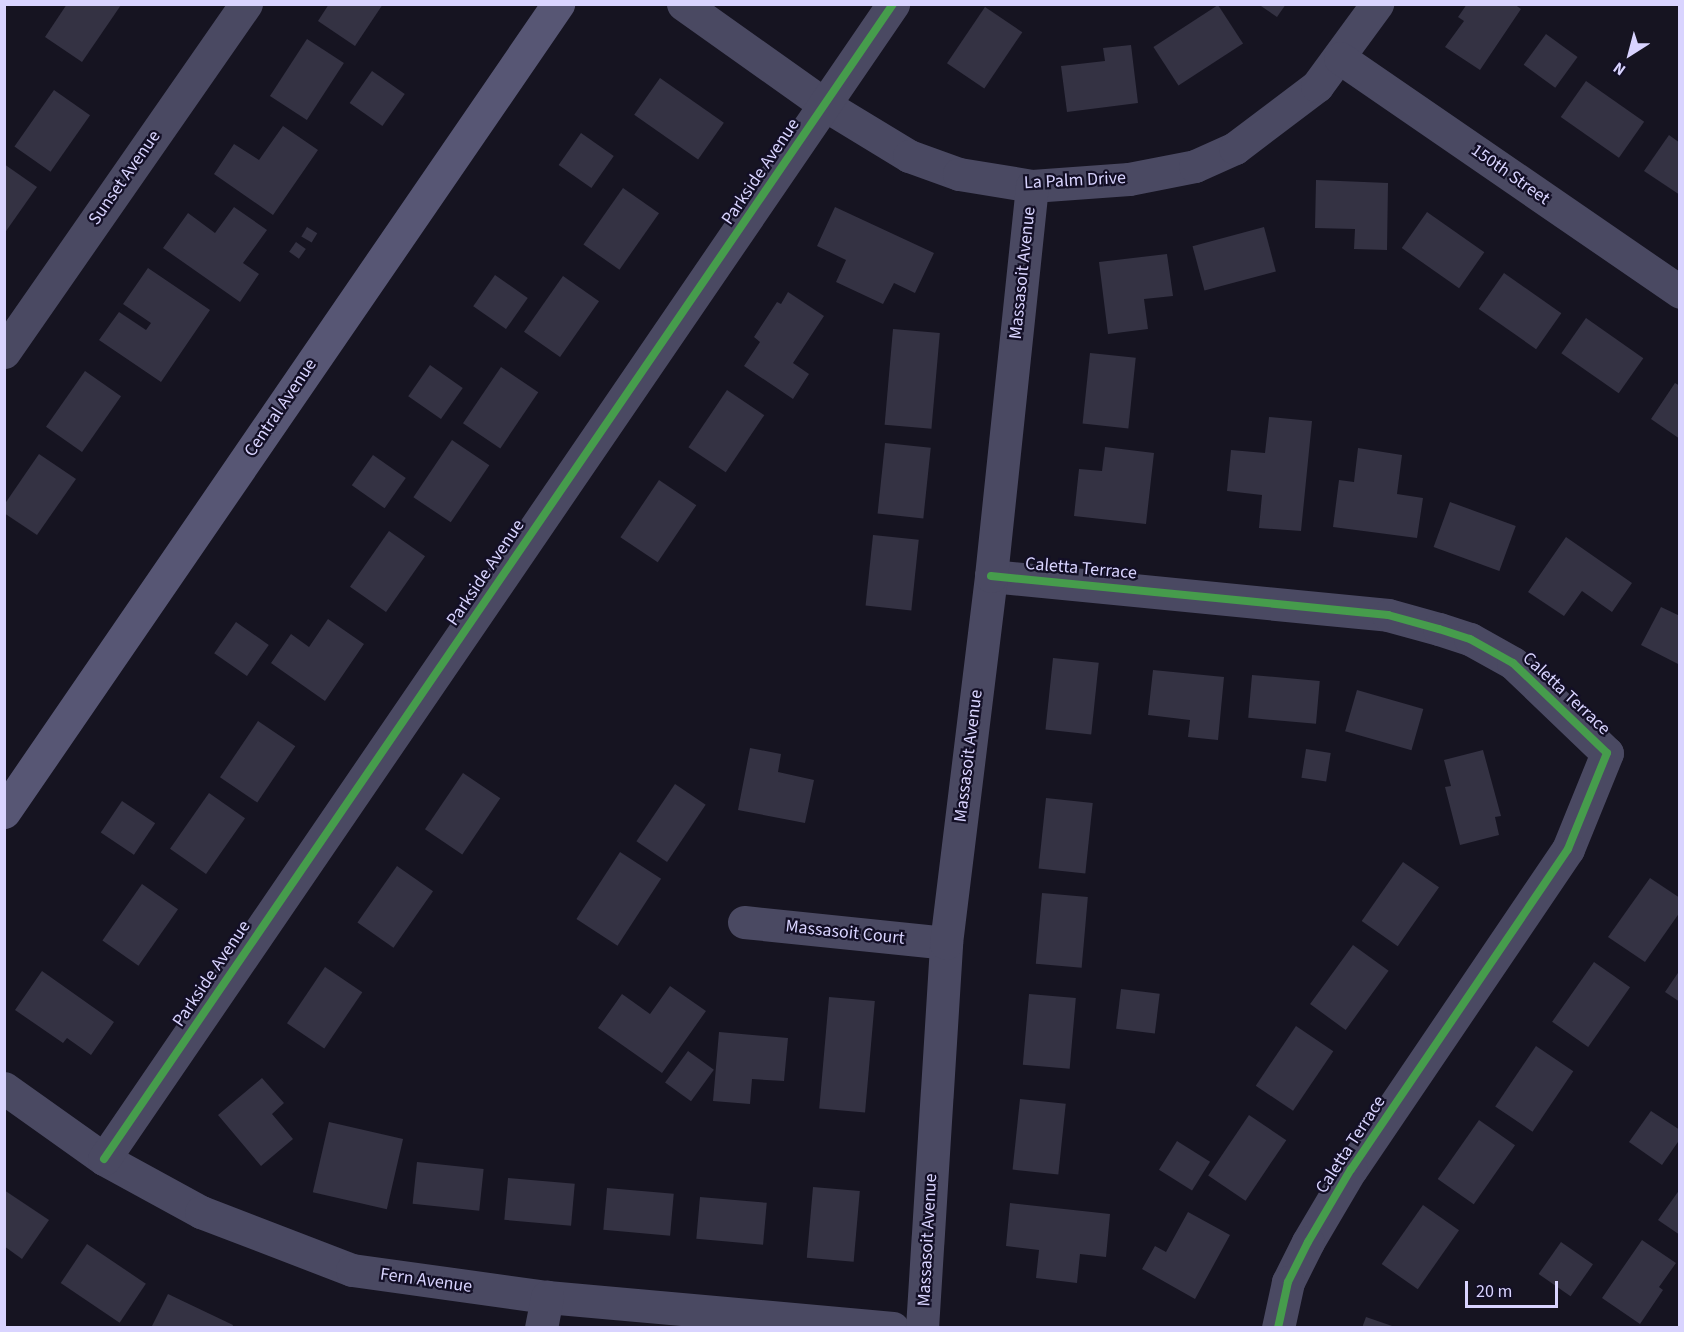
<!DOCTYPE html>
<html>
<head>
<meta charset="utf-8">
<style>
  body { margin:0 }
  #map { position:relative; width:1684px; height:1332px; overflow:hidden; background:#161421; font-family:"Source Sans 3",sans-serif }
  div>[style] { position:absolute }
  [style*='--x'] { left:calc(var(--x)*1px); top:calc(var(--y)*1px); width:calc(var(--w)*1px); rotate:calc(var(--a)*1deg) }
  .building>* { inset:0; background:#343243; transform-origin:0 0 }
  .street>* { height:33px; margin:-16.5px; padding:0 16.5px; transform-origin:16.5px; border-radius:16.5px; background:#4a4962 }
  .secondary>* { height:33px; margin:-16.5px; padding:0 16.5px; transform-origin:16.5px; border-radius:16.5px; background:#575674 }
  .cycleway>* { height:8px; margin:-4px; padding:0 4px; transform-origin:4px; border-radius:4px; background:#469c4c }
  span { translate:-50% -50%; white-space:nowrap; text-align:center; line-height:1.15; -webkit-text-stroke:4.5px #130f26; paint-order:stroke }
  .street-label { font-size:18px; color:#d9d4ff }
  .frame { position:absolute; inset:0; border:6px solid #d9d4ff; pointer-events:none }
  .north { position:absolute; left:1600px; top:24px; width:60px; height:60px; -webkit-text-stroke:4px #130f26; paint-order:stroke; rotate:216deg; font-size:16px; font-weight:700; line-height:24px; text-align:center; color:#d9d4ff }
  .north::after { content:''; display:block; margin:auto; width:21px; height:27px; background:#d9d4ff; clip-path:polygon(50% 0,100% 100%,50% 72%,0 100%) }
  .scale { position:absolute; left:1465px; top:1281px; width:93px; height:27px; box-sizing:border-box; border:3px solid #d9d4ff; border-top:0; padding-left:8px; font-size:18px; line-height:21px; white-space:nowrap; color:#d9d4ff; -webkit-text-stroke:4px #130f26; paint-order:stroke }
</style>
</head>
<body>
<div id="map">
  <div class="building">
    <div style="clip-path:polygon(67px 4px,121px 5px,82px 62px,45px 37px)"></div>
    <div style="clip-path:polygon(329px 4px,383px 4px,355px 46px,318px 21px)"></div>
    <div style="clip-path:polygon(1258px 4px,1286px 4px,1277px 17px)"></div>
    <div style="clip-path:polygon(1467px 4px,1514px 4px,1521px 9px,1480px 70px,1445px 47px,1464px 21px,1458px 17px)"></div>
    <div style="left:1218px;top:5px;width:46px;height:77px;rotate:57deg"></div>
    <div style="left:985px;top:7px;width:45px;height:68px;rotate:34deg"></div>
    <div style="left:1546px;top:34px;width:39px;height:38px;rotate:36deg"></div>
    <div style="left:307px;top:39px;width:44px;height:68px;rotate:33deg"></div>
    <div style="clip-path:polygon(1131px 45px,1138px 103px,1067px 112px,1061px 66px,1105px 61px,1103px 48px)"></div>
    <div style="left:372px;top:71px;width:40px;height:39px;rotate:35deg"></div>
    <div style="left:660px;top:78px;width:78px;height:45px;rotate:35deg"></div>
    <div style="left:1586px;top:81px;width:71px;height:44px;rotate:35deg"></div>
    <div style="left:54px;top:90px;width:44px;height:69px;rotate:35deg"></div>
    <div style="clip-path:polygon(283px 126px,318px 150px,273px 215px,214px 174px,234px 144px,259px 160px)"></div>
    <div style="left:581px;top:133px;width:40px;height:39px;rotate:35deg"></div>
    <div style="clip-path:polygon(1669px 135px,1680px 143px,1680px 195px,1644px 171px)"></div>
    <div style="clip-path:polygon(4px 164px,37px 187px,4px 234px)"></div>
    <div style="clip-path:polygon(1316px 180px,1388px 183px,1387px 250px,1354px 249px,1355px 229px,1315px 228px)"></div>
    <div style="left:623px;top:188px;width:44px;height:69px;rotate:35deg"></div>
    <div style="clip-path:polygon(234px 207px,267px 230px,243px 263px,259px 274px,240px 302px,163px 248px,188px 213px,215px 233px)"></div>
    <div style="clip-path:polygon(835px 207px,934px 253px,915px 293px,894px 283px,883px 304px,836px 282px,846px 260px,817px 246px)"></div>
    <div style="left:1427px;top:212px;width:70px;height:44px;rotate:35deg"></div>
    <div style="left:307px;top:227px;width:12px;height:11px;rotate:31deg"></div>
    <div style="left:1264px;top:227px;width:46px;height:74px;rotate:75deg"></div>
    <div style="left:296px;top:242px;width:12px;height:12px;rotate:35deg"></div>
    <div style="clip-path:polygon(1167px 254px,1173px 296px,1144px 299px,1148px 329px,1108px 334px,1099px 262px)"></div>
    <div style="clip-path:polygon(148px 268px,210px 310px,161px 382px,99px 340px,119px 312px,146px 330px,151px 323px,123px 304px)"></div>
    <div style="left:1504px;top:273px;width:70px;height:44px;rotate:35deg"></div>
    <div style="left:495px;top:275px;width:40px;height:38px;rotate:35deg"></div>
    <div style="left:563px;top:276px;width:44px;height:68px;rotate:35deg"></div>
    <div style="clip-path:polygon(788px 292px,824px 316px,793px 363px,809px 374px,793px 399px,744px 366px,760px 342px,754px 337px,777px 302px,781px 304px)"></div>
    <div style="left:1586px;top:318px;width:70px;height:43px;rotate:35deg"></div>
    <div style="left:893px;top:329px;width:47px;height:96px;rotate:5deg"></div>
    <div style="left:1090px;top:353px;width:46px;height:71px;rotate:6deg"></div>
    <div style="left:430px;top:365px;width:40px;height:38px;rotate:35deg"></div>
    <div style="left:501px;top:367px;width:45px;height:68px;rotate:34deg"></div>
    <div style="left:85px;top:371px;width:44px;height:68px;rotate:35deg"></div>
    <div style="clip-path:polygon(1675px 383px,1680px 386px,1680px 439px,1651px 419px)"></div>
    <div style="left:727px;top:390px;width:45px;height:69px;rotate:34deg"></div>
    <div style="clip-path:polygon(1269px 417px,1312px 421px,1301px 531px,1259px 528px,1262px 495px,1227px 491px,1231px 450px,1265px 453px)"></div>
    <div style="left:452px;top:440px;width:45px;height:69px;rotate:34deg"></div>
    <div style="left:885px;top:443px;width:46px;height:71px;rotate:6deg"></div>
    <div style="clip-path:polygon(1105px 447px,1154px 453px,1146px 524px,1074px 516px,1079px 469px,1102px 471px)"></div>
    <div style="clip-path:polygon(1358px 448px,1402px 455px,1397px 494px,1423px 498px,1417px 538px,1333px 527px,1339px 480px,1354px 482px)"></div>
    <div style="clip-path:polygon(39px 454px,76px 479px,37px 535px,4px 513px,4px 505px)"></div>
    <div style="left:373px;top:455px;width:40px;height:37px;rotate:35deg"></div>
    <div style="left:659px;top:480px;width:45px;height:69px;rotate:34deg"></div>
    <div style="left:1450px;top:502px;width:70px;height:48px;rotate:20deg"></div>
    <div style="left:389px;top:531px;width:44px;height:68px;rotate:35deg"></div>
    <div style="left:873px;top:535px;width:46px;height:71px;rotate:6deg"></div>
    <div style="clip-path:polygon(1566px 537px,1632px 583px,1612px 612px,1582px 591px,1564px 616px,1528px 592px)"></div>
    <div style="clip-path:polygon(1661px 607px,1680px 616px,1680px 665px,1641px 645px)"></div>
    <div style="clip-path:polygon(328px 619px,364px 644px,325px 701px,271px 663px,291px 634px,309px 647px)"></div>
    <div style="left:236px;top:622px;width:40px;height:38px;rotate:35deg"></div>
    <div style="left:1053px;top:658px;width:46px;height:72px;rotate:6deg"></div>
    <div style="clip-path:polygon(1153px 670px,1224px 677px,1218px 740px,1188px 737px,1190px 720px,1148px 715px)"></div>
    <div style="left:1252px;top:675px;width:68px;height:43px;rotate:5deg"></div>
    <div style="left:1357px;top:690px;width:69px;height:43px;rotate:16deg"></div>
    <div style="left:258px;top:721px;width:45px;height:68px;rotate:34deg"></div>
    <div style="clip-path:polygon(750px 748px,781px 754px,778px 772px,814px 780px,805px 823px,738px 810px)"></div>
    <div style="left:1306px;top:749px;width:25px;height:29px;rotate:9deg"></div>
    <div style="clip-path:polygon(1483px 750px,1501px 816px,1495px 817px,1499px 835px,1460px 845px,1445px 787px,1451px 786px,1444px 760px)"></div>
    <div style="left:463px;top:773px;width:45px;height:68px;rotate:34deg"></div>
    <div style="left:675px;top:784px;width:37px;height:69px;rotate:34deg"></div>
    <div style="left:209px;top:793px;width:44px;height:68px;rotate:35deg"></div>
    <div style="left:1046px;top:798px;width:47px;height:71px;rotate:6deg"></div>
    <div style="left:122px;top:801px;width:40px;height:38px;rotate:34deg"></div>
    <div style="left:620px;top:852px;width:49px;height:80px;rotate:33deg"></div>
    <div style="left:1403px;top:862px;width:44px;height:72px;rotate:35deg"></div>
    <div style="left:397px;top:866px;width:44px;height:69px;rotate:35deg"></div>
    <div style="clip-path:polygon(1650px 878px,1680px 898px,1680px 912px,1645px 962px,1608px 937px)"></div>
    <div style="left:142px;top:884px;width:44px;height:69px;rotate:35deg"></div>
    <div style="left:1042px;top:893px;width:46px;height:71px;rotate:5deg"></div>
    <div style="left:1353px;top:945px;width:44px;height:73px;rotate:36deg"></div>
    <div style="left:1594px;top:962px;width:44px;height:73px;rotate:35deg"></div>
    <div style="left:325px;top:967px;width:45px;height:68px;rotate:34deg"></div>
    <div style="clip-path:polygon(1680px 970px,1680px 1002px,1665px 992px)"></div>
    <div style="clip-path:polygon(42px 971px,114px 1022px,91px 1055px,67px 1038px,63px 1043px,15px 1010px)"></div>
    <div style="clip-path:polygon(670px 986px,706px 1011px,662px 1073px,598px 1028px,622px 994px,650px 1014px)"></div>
    <div style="left:1121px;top:989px;width:39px;height:40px;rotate:7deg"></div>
    <div style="left:1029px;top:994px;width:47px;height:71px;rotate:5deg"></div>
    <div style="left:829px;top:997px;width:46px;height:112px;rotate:5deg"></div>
    <div style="left:1296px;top:1026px;width:45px;height:72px;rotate:34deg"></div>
    <div style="clip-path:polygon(719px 1032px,788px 1038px,784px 1081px,752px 1079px,750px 1104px,713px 1101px)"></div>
    <div style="left:1536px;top:1046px;width:45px;height:73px;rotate:34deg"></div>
    <div style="left:688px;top:1051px;width:32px;height:39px;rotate:36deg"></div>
    <div style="clip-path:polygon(262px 1078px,284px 1103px,272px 1114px,293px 1139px,261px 1166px,218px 1115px)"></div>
    <div style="left:1020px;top:1099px;width:46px;height:71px;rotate:6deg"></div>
    <div style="clip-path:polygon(1651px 1111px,1680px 1130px,1680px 1139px,1662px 1165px,1629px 1142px)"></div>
    <div style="left:1249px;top:1115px;width:45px;height:73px;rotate:34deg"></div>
    <div style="left:1479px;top:1120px;width:44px;height:72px;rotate:35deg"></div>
    <div style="left:329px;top:1122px;width:76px;height:72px;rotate:13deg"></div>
    <div style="left:1177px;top:1141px;width:39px;height:34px;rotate:32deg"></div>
    <div style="left:417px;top:1162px;width:67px;height:42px;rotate:6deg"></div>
    <div style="left:508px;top:1178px;width:67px;height:42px;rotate:5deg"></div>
    <div style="left:813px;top:1187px;width:47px;height:71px;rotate:5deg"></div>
    <div style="left:607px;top:1188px;width:67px;height:42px;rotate:5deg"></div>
    <div style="clip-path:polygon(1680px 1189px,1680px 1235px,1658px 1220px)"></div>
    <div style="clip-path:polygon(4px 1190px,49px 1220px,22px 1259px,4px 1246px)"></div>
    <div style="left:700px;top:1197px;width:67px;height:42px;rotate:5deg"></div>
    <div style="clip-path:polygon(1010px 1203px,1110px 1214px,1106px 1257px,1080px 1254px,1077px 1283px,1036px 1278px,1039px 1250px,1006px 1246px)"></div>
    <div style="left:1423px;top:1205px;width:44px;height:72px;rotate:35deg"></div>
    <div style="clip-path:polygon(1188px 1212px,1230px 1235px,1195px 1299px,1142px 1269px,1155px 1246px,1166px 1252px)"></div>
    <div style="clip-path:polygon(1642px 1240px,1676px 1263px,1659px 1287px,1663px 1290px,1640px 1324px,1602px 1298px)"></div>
    <div style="left:1561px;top:1242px;width:39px;height:39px;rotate:35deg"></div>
    <div style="left:87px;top:1244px;width:71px;height:47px;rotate:34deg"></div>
    <div style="clip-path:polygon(168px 1294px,233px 1325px,232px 1328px,151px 1328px)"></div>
    <div style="clip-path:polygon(1366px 1317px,1395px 1327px,1395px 1328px,1362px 1328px)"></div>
  </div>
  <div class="street">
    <div style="--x:683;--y:4;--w:174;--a:35.4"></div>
    <div style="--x:825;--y:105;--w:98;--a:31.3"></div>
    <div style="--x:909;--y:156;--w:53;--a:19.8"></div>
    <div style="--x:959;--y:174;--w:74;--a:9.3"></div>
    <div style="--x:1032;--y:186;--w:97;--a:-4.1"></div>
    <div style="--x:1129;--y:179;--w:67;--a:-11.1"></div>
    <div style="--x:1195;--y:166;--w:44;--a:-24.2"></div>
    <div style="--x:1235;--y:148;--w:103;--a:-37.1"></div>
    <div style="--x:1317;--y:86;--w:102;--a:-53.8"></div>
    <div style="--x:1340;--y:58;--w:413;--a:34.5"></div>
    <div style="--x:4;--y:352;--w:424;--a:-55.2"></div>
    <div style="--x:991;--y:576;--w:399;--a:5.6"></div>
    <div style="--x:1388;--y:615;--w:53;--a:15.4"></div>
    <div style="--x:1439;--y:629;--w:33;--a:18"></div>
    <div style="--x:1470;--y:639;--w:49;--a:29.2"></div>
    <div style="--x:1513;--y:663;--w:130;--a:43.8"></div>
    <div style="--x:1607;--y:753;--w:104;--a:112.1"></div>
    <div style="--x:1568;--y:849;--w:387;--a:124.1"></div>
    <div style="--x:1351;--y:1169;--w:85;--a:120.5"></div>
    <div style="--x:1308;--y:1242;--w:45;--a:116.6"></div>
    <div style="--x:1288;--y:1282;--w:47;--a:102.3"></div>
    <div style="--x:744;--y:922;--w:203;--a:5.9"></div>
    <div style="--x:4;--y:1088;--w:123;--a:35.4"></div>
    <div style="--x:104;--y:1159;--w:111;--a:28.7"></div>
    <div style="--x:201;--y:1212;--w:162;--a:21"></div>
    <div style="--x:352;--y:1270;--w:197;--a:7.9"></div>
    <div style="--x:547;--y:1297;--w:347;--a:5.1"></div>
    <div style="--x:104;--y:1159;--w:1399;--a:-55.66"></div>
    <div style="--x:541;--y:1328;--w:32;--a:-79"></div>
    <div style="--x:922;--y:1328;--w:386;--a:-86.4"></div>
    <div style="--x:946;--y:943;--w:370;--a:-83"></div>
    <div style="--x:991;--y:576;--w:392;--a:-84"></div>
  </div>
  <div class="secondary">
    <div style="--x:4;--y:812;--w:980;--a:-55.56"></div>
  </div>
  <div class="cycleway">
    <div style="--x:991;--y:576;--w:399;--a:5.6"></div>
    <div style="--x:1388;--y:615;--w:53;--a:15.4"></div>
    <div style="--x:1439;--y:629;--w:33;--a:18"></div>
    <div style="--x:1470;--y:639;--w:49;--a:29.2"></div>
    <div style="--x:1513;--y:663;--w:130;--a:43.8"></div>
    <div style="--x:1607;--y:753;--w:104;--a:112.1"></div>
    <div style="--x:1568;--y:849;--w:387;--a:124.1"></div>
    <div style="--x:1351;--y:1169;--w:85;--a:120.5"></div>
    <div style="--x:1308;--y:1242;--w:45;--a:116.6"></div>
    <div style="--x:1288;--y:1282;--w:47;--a:102.3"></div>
    <div style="--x:104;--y:1159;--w:1399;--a:-55.66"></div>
  </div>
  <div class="street-label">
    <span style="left:761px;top:172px;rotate:-56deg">Parkside Avenue</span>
    <span style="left:1510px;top:175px;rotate:35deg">150th Street</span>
    <span style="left:125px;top:178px;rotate:-55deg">Sunset Avenue</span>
    <span style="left:1075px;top:181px;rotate:-3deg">La Palm Drive</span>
    <span style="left:1023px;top:273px;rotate:-84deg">Massasoit Avenue</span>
    <span style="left:281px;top:408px;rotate:-56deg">Central Avenue</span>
    <span style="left:1081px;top:569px;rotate:5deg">Caletta Terrace</span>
    <span style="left:486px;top:573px;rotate:-56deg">Parkside Avenue</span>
    <span style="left:1566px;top:694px;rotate:43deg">Caletta Terrace</span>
    <span style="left:969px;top:756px;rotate:-83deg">Massasoit Avenue</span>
    <span style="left:845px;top:933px;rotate:6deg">Massasoit Court</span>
    <span style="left:212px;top:974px;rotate:-56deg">Parkside Avenue</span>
    <span style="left:1351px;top:1145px;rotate:-57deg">Caletta Terrace</span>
    <span style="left:928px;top:1240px;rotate:-87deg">Massasoit Avenue</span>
    <span style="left:426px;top:1281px;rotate:8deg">Fern Avenue</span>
  </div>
  <div class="frame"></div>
  <div class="north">N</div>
  <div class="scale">20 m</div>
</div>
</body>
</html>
